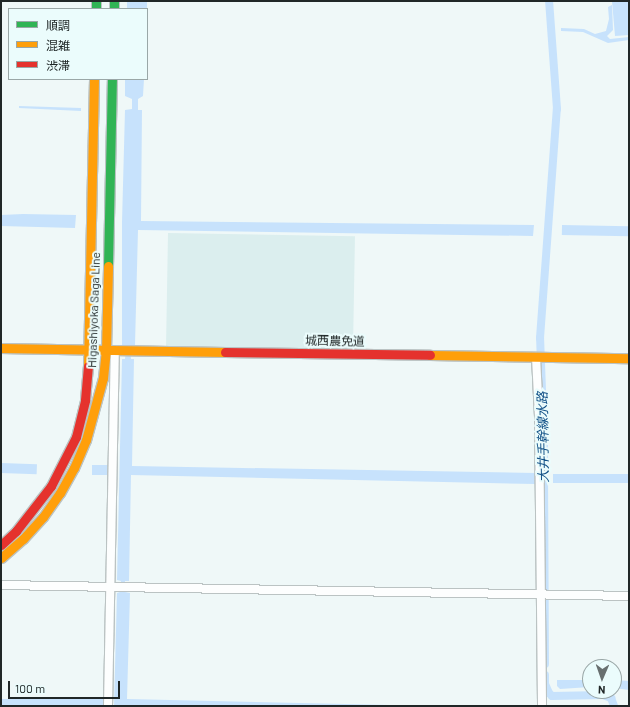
<!DOCTYPE html>
<html>
<head>
<meta charset="utf-8">
<style>
  body { margin:0 }
  #map { position:relative; width:630px; height:707px; overflow:hidden; background:#eff8f8; font-family:Barlow,"Noto Sans JP",sans-serif }
  div>[style] { position:absolute }
  [style*='--x'] { left:calc(var(--x)*1px); top:calc(var(--y)*1px); width:calc(var(--w)*1px); rotate:calc(var(--a)*1deg) }
  .built>* { inset:0; background:#dbeeee; transform-origin:0 0 }
  .water>* { inset:0; background:#c7e2fc; transform-origin:0 0 }
  .canal>* { height:8px; margin:-4px; padding:0 4px; transform-origin:4px; border-radius:4px; background:#c7e2fc }
  .roads { filter:drop-shadow(1px 0 #bbc3c3) drop-shadow(-1px 0 #bbc3c3) drop-shadow(0 1px #bbc3c3) drop-shadow(0 -1px #bbc3c3) }
  .street>* { height:8px; margin:-4px; padding:0 4px; transform-origin:4px; border-radius:4px; background:#fdfefe }
  .fast>* { height:9px; margin:-4.5px; padding:0 4.5px; transform-origin:4.5px; border-radius:4.5px; background:#30b455 }
  .slow>* { height:9px; margin:-4.5px; padding:0 4.5px; transform-origin:4.5px; border-radius:4.5px; background:#ff9f0a }
  .jam>* { height:9px; margin:-4.5px; padding:0 4.5px; transform-origin:4.5px; border-radius:4.5px; background:#e5322d }
  span { translate:-50% -50%; white-space:nowrap; text-align:center; line-height:1.15; -webkit-text-stroke:4px #ebfcfc; paint-order:stroke }
  .street-label { font-size:12px; color:#202727 }
  .water-label { font-size:13px; color:#115187; font-style:italic }
  .frame { position:absolute; inset:0; border:2px solid #202727; pointer-events:none }
  .legend { position:absolute; left:8px; top:8px; width:140px; height:72px; box-sizing:border-box; background:#ebfcfc; border:1px solid #9aa7a7; margin:0; padding:5px 7px; list-style:none; font-size:12px; color:#202727 }
  .legend li { display:flex; align-items:center; gap:8px; height:20px }
  .legend b { width:20px; border:1px solid #9aa7a7 }
  .north { position:absolute; left:582px; top:659px; width:40px; height:40px; box-sizing:border-box; background:#ebfcfc; border:1px solid #9aa7a7; border-radius:50%; rotate:182deg; font-size:11px; font-weight:700; line-height:16px; text-align:center; color:#202727 }
  .north::after { content:''; display:block; margin:auto; width:14px; height:18px; background:#687070; clip-path:polygon(50% 0,100% 100%,50% 72%,0 100%) }
  .scale { position:absolute; left:8px; top:681px; width:112px; height:18px; box-sizing:border-box; border:2px solid #202727; border-top:0; padding-left:5px; font-size:12px; line-height:14px; white-space:nowrap; color:#202727; -webkit-text-stroke:3px #ebfcfc; paint-order:stroke }
</style>
</head>
<body>
<div id="map">
  <div class="built">
    <div style="left:168px;top:233px;width:187px;height:114px;rotate:1deg"></div>
  </div>
  <div class="water">
    <div style="left:127px;top:1px;width:20px;height:8px"></div>
    <div style="clip-path:polygon(612px 1px,629px 1px,629px 35px,615px 36px)"></div>
    <div style="clip-path:polygon(612px 5px,613px 30px,607px 36px,610px 39px,629px 37px,629px 40px,608px 43px,583px 32px,561px 31px,561px 28px,584px 29px,595px 34px,606px 31px,609px 19px,608px 7px)"></div>
    <div style="clip-path:polygon(125px 79px,144px 79px,143px 96px,138px 99px,138px 110px,142px 110px,141px 221px,534px 225px,533px 236px,138px 230px,135px 345px,130px 345px,131px 359px,134px 359px,132px 466px,535px 473px,535px 484px,131px 475px,129px 581px,125px 581px,125px 592px,130px 593px,127px 699px,436px 706px,114px 706px,117px 593px,120px 592px,121px 581px,117px 580px,122px 359px,125px 359px,126px 345px,122px 345px,122px 222px,125px 110px,132px 109px,132px 99px,125px 96px)"></div>
    <div style="clip-path:polygon(19px 106px,81px 108px,81px 111px,19px 108px)"></div>
    <div style="clip-path:polygon(23px 214px,76px 215px,75px 228px,1px 226px,1px 215px)"></div>
    <div style="left:562px;top:225px;width:67px;height:10px;rotate:1deg"></div>
    <div style="left:1px;top:463px;width:36px;height:10px;rotate:2deg"></div>
    <div style="left:92px;top:465px;width:16px;height:10px"></div>
    <div style="left:553px;top:474px;width:76px;height:9px"></div>
    <div style="clip-path:polygon(557px 680px,590px 680px,590px 687px,560px 689px,557px 686px)"></div>
    <div style="clip-path:polygon(614px 680px,629px 681px,629px 690px,614px 688px)"></div>
    <div style="left:1px;top:699px;width:102px;height:7px"></div>
  </div>
  <div class="canal">
    <div style="--x:545;--y:664;--w:219;--a:-90.3"></div>
    <div style="--x:544;--y:445;--w:107;--a:-92.1"></div>
    <div style="--x:540;--y:338;--w:230;--a:-85.8"></div>
    <div style="--x:557;--y:109;--w:108;--a:-94.2"></div>
    <div style="--x:545;--y:675;--w:9;--a:90"></div>
    <div style="--x:545;--y:684;--w:10;--a:66"></div>
    <div style="--x:549;--y:693;--w:4;--a:45"></div>
    <div style="--x:552;--y:696;--w:51;--a:-1.1"></div>
    <div style="--x:603;--y:695;--w:9;--a:21"></div>
    <div style="--x:611;--y:698;--w:9;--a:69"></div>
  </div>
  <div class="roads">
    <div class="street">
      <div style="--x:536;--y:357;--w:59;--a:87.1"></div>
      <div style="--x:539;--y:416;--w:290;--a:89.4"></div>
      <div style="--x:1;--y:585;--w:628;--a:1"></div>
      <div style="--x:108;--y:706;--w:356;--a:-88.9"></div>
    </div>
    <div class="fast">
      <div style="--x:96;--y:1;--w:8;--a:90"></div>
      <div style="--x:114;--y:1;--w:8;--a:90"></div>
      <div style="--x:108;--y:266;--w:187;--a:-88.8"></div>
    </div>
    <div class="slow">
      <div style="--x:1;--y:348;--w:224;--a:1"></div>
      <div style="--x:430;--y:355;--w:199;--a:0.9"></div>
      <div style="--x:88;--y:366;--w:287;--a:-88.8"></div>
      <div style="--x:1;--y:558;--w:29;--a:-41"></div>
      <div style="--x:23;--y:539;--w:30;--a:-48"></div>
      <div style="--x:43;--y:517;--w:29;--a:-55"></div>
      <div style="--x:60;--y:493;--w:29;--a:-61"></div>
      <div style="--x:74;--y:468;--w:30;--a:-67"></div>
      <div style="--x:86;--y:440;--w:64;--a:-74.7"></div>
      <div style="--x:103;--y:378;--w:28;--a:-84"></div>
      <div style="--x:106;--y:350;--w:84;--a:-88.6"></div>
    </div>
    <div class="jam">
      <div style="--x:225;--y:352;--w:205;--a:0.8"></div>
      <div style="--x:1;--y:545;--w:21;--a:-43"></div>
      <div style="--x:16;--y:531;--w:57;--a:-52.1"></div>
      <div style="--x:51;--y:486;--w:55;--a:-63"></div>
      <div style="--x:76;--y:437;--w:38;--a:-76"></div>
      <div style="--x:85;--y:400;--w:34;--a:-85"></div>
    </div>
  </div>
  <div class="street-label">
    <span style="left:94px;top:310px;rotate:-88deg">Higashiyoka Saga Line</span>
    <span style="left:335px;top:341px;rotate:1deg">城西農免道</span>
  </div>
  <div class="water-label">
    <span style="left:543px;top:437px;rotate:-91deg">大井手幹線水路</span>
  </div>
  <div class="frame"></div>
  <ul class="legend">
  <li><b style="height:5px;background:#30b455"></b>順調</li>
  <li><b style="height:5px;background:#ff9f0a"></b>混雑</li>
  <li><b style="height:5px;background:#e5322d"></b>渋滞</li>
  </ul>
  <div class="north">N</div>
  <div class="scale">100 m</div>
</div>
</body>
</html>
